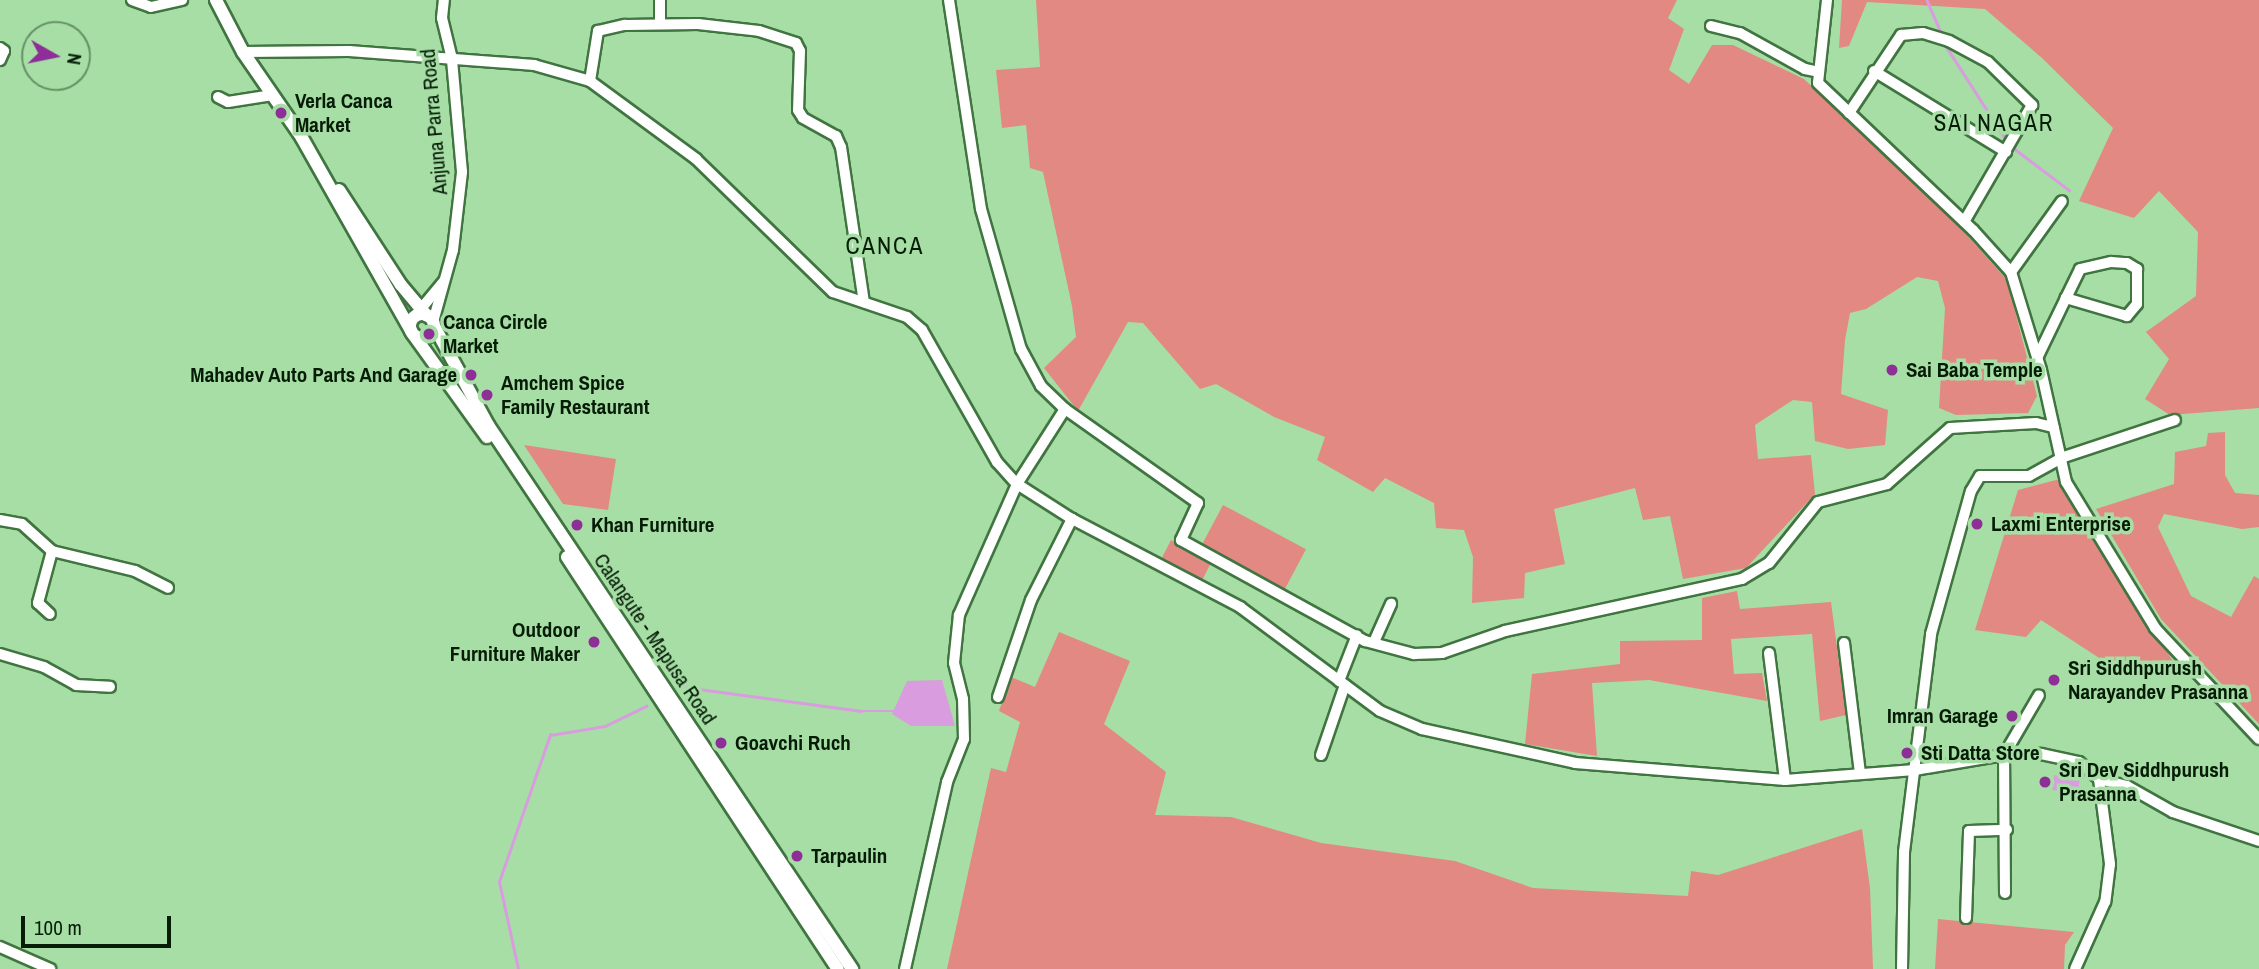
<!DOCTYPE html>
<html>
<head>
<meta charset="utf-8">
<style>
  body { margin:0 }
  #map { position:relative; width:2259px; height:969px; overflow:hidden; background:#a6dea5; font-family:"Archivo Narrow",sans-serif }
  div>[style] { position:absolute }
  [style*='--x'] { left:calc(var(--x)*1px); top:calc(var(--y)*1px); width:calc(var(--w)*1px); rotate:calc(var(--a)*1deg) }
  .green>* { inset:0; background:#e28983; transform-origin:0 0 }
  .water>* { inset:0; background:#d99cde; transform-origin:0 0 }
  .stream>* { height:2.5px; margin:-1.25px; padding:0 1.25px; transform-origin:1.25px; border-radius:1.25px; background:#d99cde }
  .roads { filter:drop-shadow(2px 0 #407440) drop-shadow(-2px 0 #407440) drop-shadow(0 2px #407440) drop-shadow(0 -2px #407440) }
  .minor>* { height:10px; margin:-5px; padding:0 5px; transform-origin:5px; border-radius:5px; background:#fff }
  .major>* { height:12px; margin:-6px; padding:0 6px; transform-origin:6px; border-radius:6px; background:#fff }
  .major>.ring { margin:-6px; padding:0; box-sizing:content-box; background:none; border:12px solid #fff; border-radius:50% }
  .dots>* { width:19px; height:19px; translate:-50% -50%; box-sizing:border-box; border:4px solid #a6dea5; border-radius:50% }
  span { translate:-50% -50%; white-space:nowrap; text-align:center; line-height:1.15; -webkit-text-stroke:7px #a6dea5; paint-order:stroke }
  .poi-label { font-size:21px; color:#061c07; font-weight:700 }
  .left { translate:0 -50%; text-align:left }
  .right { translate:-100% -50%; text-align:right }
  .street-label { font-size:21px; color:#061c07 }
  .neighbourhood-label { font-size:23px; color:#061c07; letter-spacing:2px }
  .quarter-label { font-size:24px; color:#061c07; letter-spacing:2px }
  .north { position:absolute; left:21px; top:21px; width:70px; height:70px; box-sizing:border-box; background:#a6dea5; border:2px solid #669066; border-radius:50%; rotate:99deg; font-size:19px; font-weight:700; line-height:28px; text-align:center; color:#061c07 }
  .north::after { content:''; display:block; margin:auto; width:24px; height:32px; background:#8e2e97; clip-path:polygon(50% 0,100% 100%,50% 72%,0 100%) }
  .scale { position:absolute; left:21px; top:916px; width:150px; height:32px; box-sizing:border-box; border:4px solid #061c07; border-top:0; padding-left:9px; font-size:21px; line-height:24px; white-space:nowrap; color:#061c07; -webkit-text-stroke:5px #a6dea5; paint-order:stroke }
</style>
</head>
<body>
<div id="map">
  <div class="green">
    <div style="clip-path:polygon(1036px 0,1677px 0,1668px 18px,1684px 29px,1669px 70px,1689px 84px,1712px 45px,1733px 45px,1804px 79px,1950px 216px,2007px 280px,2037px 396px,2028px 413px,1956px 415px,1939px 408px,1945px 308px,1938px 281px,1917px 277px,1866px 309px,1850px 313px,1845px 340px,1841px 394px,1888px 410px,1885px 445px,1848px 449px,1815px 441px,1812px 402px,1793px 400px,1755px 425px,1758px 459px,1811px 455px,1815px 494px,1746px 568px,1683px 579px,1670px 516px,1643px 520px,1635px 488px,1554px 509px,1565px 564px,1525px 573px,1524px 598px,1472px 603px,1473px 557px,1464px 530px,1436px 528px,1434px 503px,1385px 478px,1373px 492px,1317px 460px,1325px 437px,1274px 417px,1216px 384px,1200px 389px,1143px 323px,1128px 322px,1078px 411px,1044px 368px,1076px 337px,1072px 306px,1043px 172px,1030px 168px,1026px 125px,1002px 128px,996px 70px,1040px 67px)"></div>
    <div style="clip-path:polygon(1842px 0,2259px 0,2259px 408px,2170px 415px,2145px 399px,2169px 359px,2146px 332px,2196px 296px,2198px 232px,2159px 191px,2134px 218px,2079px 201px,2113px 128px,2042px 58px,1985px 9px,1867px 2px,1849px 46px,1839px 48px)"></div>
    <div style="clip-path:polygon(2225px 432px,2225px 475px,2235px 493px,2259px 495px,2259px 527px,2242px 529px,2164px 514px,2158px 527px,2191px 596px,2231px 617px,2254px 576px,2259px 579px,2259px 724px,2161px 619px,2096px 509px,2174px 484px,2175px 452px,2206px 446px,2208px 433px)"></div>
    <div style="clip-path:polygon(524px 445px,616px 459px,608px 510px,563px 504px)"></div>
    <div style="clip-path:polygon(2060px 479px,2174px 663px,2165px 678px,2113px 667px,2041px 620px,2026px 637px,1975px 630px,2018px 490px)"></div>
    <div style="left:1223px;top:505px;width:94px;height:47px;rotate:28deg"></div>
    <div style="left:1171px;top:540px;width:46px;height:21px;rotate:27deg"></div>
    <div style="clip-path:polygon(1737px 591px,1740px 609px,1831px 602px,1846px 715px,1820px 721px,1812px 634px,1731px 639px,1734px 674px,1762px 673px,1767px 701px,1649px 680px,1592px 683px,1597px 756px,1525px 744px,1532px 674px,1620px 664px,1620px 641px,1702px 640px,1702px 598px)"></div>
    <div style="clip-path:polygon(1059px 632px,1130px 661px,1104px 724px,1166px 772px,1155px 815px,1231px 817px,1321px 843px,1455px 861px,1533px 888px,1688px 896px,1691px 871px,1718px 875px,1862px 829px,1870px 888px,1873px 969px,947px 969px,991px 768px,1006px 772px,1020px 722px,999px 711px,1011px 677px,1035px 687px)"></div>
    <div style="clip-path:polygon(1938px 919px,2074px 932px,2065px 945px,2064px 969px,1935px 969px)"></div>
  </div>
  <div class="water">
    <div style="clip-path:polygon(942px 680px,955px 726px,911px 726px,892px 714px,907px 681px)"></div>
    <div style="left:2054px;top:775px;width:26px;height:15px;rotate:7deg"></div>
  </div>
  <div class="stream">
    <div style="--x:1927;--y:0;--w:40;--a:66.6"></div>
    <div style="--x:1944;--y:43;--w:117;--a:57.3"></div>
    <div style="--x:2011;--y:146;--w:73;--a:37.2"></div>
    <div style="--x:684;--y:687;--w:179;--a:7.7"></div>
    <div style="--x:861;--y:711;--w:35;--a:0"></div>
    <div style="--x:518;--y:969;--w:89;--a:-102.3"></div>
    <div style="--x:499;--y:882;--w:156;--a:-70.9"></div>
    <div style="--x:550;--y:735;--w:56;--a:-9.3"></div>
    <div style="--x:605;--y:726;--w:46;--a:-26"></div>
  </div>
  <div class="roads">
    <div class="minor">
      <div style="--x:132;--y:0;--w:20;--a:20"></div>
      <div style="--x:151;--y:7;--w:32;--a:-13"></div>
      <div style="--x:949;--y:0;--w:211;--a:81.3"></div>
      <div style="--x:981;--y:209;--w:146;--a:74.1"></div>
      <div style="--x:1021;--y:349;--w:42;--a:61.6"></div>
      <div style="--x:1041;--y:386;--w:33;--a:44"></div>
      <div style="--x:1065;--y:409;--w:163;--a:35.3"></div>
      <div style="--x:1198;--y:503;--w:41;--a:114.7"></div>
      <div style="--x:1181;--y:540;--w:210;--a:28.8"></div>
      <div style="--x:1365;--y:641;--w:51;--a:14.9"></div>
      <div style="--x:1414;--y:654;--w:28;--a:-2"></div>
      <div style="--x:1442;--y:653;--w:67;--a:-19.2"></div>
      <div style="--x:1505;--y:631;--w:243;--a:-12.4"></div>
      <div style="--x:1742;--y:579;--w:31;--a:-31"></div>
      <div style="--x:1769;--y:563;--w:78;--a:-51.2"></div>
      <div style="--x:1818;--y:502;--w:71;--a:-14.6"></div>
      <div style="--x:1887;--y:484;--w:84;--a:-41.6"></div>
      <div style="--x:1950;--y:428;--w:86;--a:-3.3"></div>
      <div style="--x:2036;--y:423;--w:18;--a:13"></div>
      <div style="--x:1827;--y:0;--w:83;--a:96.2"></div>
      <div style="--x:1818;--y:83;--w:214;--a:43.5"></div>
      <div style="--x:1973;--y:230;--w:57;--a:47.9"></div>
      <div style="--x:2011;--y:272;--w:102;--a:73"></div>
      <div style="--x:2041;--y:370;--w:115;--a:77.4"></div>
      <div style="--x:2066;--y:482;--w:171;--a:58.6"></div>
      <div style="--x:2155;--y:628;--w:152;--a:46.9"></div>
      <div style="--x:660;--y:22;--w:22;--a:-90"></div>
      <div style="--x:1711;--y:26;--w:30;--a:14"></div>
      <div style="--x:1740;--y:33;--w:74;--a:29"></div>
      <div style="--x:1805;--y:69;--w:14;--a:12"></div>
      <div style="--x:0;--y:48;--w:5;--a:37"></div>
      <div style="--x:4;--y:51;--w:10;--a:114"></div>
      <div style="--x:243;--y:52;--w:106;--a:-0.5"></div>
      <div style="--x:349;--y:51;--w:186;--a:4.3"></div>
      <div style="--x:534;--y:65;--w:58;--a:15.9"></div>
      <div style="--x:590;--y:81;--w:132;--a:36.3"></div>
      <div style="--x:696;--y:159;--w:191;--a:44.2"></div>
      <div style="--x:833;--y:292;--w:78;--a:18.7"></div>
      <div style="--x:907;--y:317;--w:20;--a:41"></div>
      <div style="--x:922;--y:330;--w:152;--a:60.4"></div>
      <div style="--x:997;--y:462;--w:30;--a:48"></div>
      <div style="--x:1017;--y:484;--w:65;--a:32.5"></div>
      <div style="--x:1072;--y:519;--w:190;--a:27.6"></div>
      <div style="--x:1240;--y:607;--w:174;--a:36.6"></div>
      <div style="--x:1380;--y:711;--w:46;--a:23.2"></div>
      <div style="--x:1422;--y:729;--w:157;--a:12.5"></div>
      <div style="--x:1575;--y:763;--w:211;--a:4.6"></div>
      <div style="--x:1785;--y:780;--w:130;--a:-4.4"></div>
      <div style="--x:1915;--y:770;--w:90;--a:-9.6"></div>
      <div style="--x:2004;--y:755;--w:37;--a:-2"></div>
      <div style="--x:2041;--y:754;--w:39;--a:12"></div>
      <div style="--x:2079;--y:762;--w:26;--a:40"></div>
      <div style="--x:2099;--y:779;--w:86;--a:82.6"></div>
      <div style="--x:2110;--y:864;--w:38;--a:97"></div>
      <div style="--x:2105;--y:902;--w:73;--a:114.1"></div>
      <div style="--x:1874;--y:71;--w:155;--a:31.5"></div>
      <div style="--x:590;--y:81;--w:51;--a:-80.9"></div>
      <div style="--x:598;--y:31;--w:28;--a:-13"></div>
      <div style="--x:625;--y:25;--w:73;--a:-0.8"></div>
      <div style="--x:698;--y:24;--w:61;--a:6.5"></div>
      <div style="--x:759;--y:31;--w:39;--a:18"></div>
      <div style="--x:796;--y:43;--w:9;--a:63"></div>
      <div style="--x:800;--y:51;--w:59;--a:91.9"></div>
      <div style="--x:798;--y:110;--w:9;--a:58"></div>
      <div style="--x:803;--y:118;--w:38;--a:29"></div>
      <div style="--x:836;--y:136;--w:12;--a:66"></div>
      <div style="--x:841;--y:147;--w:157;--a:81.6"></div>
      <div style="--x:218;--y:97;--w:11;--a:27"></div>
      <div style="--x:228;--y:102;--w:45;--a:-9"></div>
      <div style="--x:1849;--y:113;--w:94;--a:-56.3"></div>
      <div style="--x:1901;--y:35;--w:22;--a:-5"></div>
      <div style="--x:1923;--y:33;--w:27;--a:17"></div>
      <div style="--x:1949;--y:41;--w:44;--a:28.3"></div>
      <div style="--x:1988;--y:62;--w:62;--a:44.3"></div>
      <div style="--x:2032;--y:105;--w:135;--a:120.2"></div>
      <div style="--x:2011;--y:272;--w:87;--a:-54.3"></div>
      <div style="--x:415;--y:316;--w:45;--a:-50.4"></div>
      <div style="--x:433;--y:322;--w:75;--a:-74.5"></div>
      <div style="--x:453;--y:250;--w:79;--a:-83.4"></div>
      <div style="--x:462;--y:172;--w:113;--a:-95.1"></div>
      <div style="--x:452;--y:59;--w:42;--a:-103.7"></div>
      <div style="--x:442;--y:18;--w:18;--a:-84"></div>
      <div style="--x:2037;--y:358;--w:67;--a:-64.2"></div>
      <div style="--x:2066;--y:298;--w:32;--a:-64"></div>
      <div style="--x:2080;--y:269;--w:32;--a:-13"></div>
      <div style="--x:2111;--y:262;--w:16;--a:4"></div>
      <div style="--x:2127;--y:263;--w:12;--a:31"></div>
      <div style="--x:2137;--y:269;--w:35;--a:90"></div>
      <div style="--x:2137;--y:304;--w:16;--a:130"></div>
      <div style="--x:2127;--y:316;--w:64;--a:-163.6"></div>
      <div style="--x:0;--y:520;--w:22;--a:10"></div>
      <div style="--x:22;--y:524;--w:40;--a:42"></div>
      <div style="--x:52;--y:551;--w:54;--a:105.1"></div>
      <div style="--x:38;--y:603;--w:16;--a:43"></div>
      <div style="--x:52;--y:551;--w:85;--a:13.5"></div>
      <div style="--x:135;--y:571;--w:37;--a:27"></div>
      <div style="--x:1374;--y:642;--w:42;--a:-65.9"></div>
      <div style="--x:1844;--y:643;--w:132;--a:83"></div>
      <div style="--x:1769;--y:653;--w:128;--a:82.8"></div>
      <div style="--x:0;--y:654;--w:46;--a:16.5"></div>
      <div style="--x:44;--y:667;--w:37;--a:29"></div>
      <div style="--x:76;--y:685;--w:34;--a:3"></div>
      <div style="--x:1339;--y:681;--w:49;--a:-68.6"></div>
      <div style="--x:998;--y:697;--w:102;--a:-71.2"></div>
      <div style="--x:1031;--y:600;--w:91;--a:-63.2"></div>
      <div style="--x:1321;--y:755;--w:74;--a:-71.1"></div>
      <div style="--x:2099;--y:779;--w:29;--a:14"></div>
      <div style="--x:2127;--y:786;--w:53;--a:29.5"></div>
      <div style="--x:2173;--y:812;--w:91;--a:18.6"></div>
      <div style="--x:2005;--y:893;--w:138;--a:-90.4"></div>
      <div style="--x:2004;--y:755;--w:69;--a:-59.7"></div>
      <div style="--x:1966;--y:918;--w:87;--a:-88"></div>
      <div style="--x:1969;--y:831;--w:38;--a:-2"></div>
      <div style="--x:0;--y:947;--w:55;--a:23.7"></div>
      <div style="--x:905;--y:969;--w:192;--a:-77.3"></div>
      <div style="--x:947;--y:782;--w:46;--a:-68.4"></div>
      <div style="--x:964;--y:739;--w:40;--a:-91.4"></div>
      <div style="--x:963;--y:699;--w:37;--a:-104"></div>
      <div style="--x:954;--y:663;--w:48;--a:-84.1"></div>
      <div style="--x:959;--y:615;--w:143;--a:-66.1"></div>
      <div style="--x:1017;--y:484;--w:89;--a:-57.4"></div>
      <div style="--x:1902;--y:969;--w:117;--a:-89"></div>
      <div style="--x:1904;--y:852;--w:220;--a:-82.9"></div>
      <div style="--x:1931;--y:634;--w:148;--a:-74.4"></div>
      <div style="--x:1971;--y:491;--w:17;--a:-59"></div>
      <div style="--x:1980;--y:476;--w:49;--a:0"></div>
      <div style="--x:2029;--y:476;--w:37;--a:-29"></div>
      <div style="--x:2061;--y:458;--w:120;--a:-18.4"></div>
    </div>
    <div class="major">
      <div style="--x:216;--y:0;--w:59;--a:62.6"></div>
      <div style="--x:243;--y:52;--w:104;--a:55.5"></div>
      <div style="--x:302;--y:138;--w:222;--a:60.5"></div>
      <div style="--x:339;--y:190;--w:113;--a:56.9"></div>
      <div style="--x:401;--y:285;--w:40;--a:50"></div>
      <div class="ring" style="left:410px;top:314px;width:12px;height:12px"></div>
      <div style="--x:434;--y:326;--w:113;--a:61.4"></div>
      <div style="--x:488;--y:425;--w:655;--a:56.21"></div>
      <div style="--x:413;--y:334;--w:127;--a:54.3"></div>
      <div style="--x:567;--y:557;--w:493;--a:56.7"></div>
    </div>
  </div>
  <div class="dots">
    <div style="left:281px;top:113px;background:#8e2e97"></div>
    <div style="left:429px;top:334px;background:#8e2e97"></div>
    <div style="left:1892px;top:370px;background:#8e2e97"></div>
    <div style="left:471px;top:375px;background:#8e2e97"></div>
    <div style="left:487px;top:395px;background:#8e2e97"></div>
    <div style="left:1977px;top:524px;background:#8e2e97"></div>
    <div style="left:577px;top:525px;background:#8e2e97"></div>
    <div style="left:594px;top:642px;background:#8e2e97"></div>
    <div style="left:2054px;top:680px;background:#8e2e97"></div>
    <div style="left:2012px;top:716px;background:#8e2e97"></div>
    <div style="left:721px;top:743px;background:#8e2e97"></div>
    <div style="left:1907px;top:753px;background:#8e2e97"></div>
    <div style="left:2045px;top:782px;background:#8e2e97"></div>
    <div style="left:797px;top:856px;background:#8e2e97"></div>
  </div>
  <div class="poi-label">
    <span class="left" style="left:295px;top:113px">Verla Canca<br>Market</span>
    <span class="left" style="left:443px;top:334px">Canca Circle<br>Market</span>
    <span class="left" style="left:1906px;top:370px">Sai Baba Temple</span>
    <span class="right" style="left:457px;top:375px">Mahadev Auto Parts And Garage</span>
    <span class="left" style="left:501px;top:395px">Amchem Spice<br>Family Restaurant</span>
    <span class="left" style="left:1991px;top:524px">Laxmi Enterprise</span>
    <span class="left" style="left:591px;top:525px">Khan Furniture</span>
    <span class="right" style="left:580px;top:642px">Outdoor<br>Furniture Maker</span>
    <span class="left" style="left:2068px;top:680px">Sri Siddhpurush<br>Narayandev Prasanna</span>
    <span class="right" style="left:1998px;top:716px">Imran Garage</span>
    <span class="left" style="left:735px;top:743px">Goavchi Ruch</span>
    <span class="left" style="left:1921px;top:753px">Sti Datta Store</span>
    <span class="left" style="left:2059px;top:782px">Sri Dev Siddhpurush<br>Prasanna</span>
    <span class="left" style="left:811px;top:856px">Tarpaulin</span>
  </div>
  <div class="street-label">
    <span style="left:434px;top:122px;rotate:-95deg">Anjuna Parra Road</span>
    <span style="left:655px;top:639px;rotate:56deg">Calangute - Mapusa Road</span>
  </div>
  <div class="neighbourhood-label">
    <span style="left:1994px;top:123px">SAI NAGAR</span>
  </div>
  <div class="quarter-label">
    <span style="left:885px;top:246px">CANCA</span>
  </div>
  <div class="north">N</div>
  <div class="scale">100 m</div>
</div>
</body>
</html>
